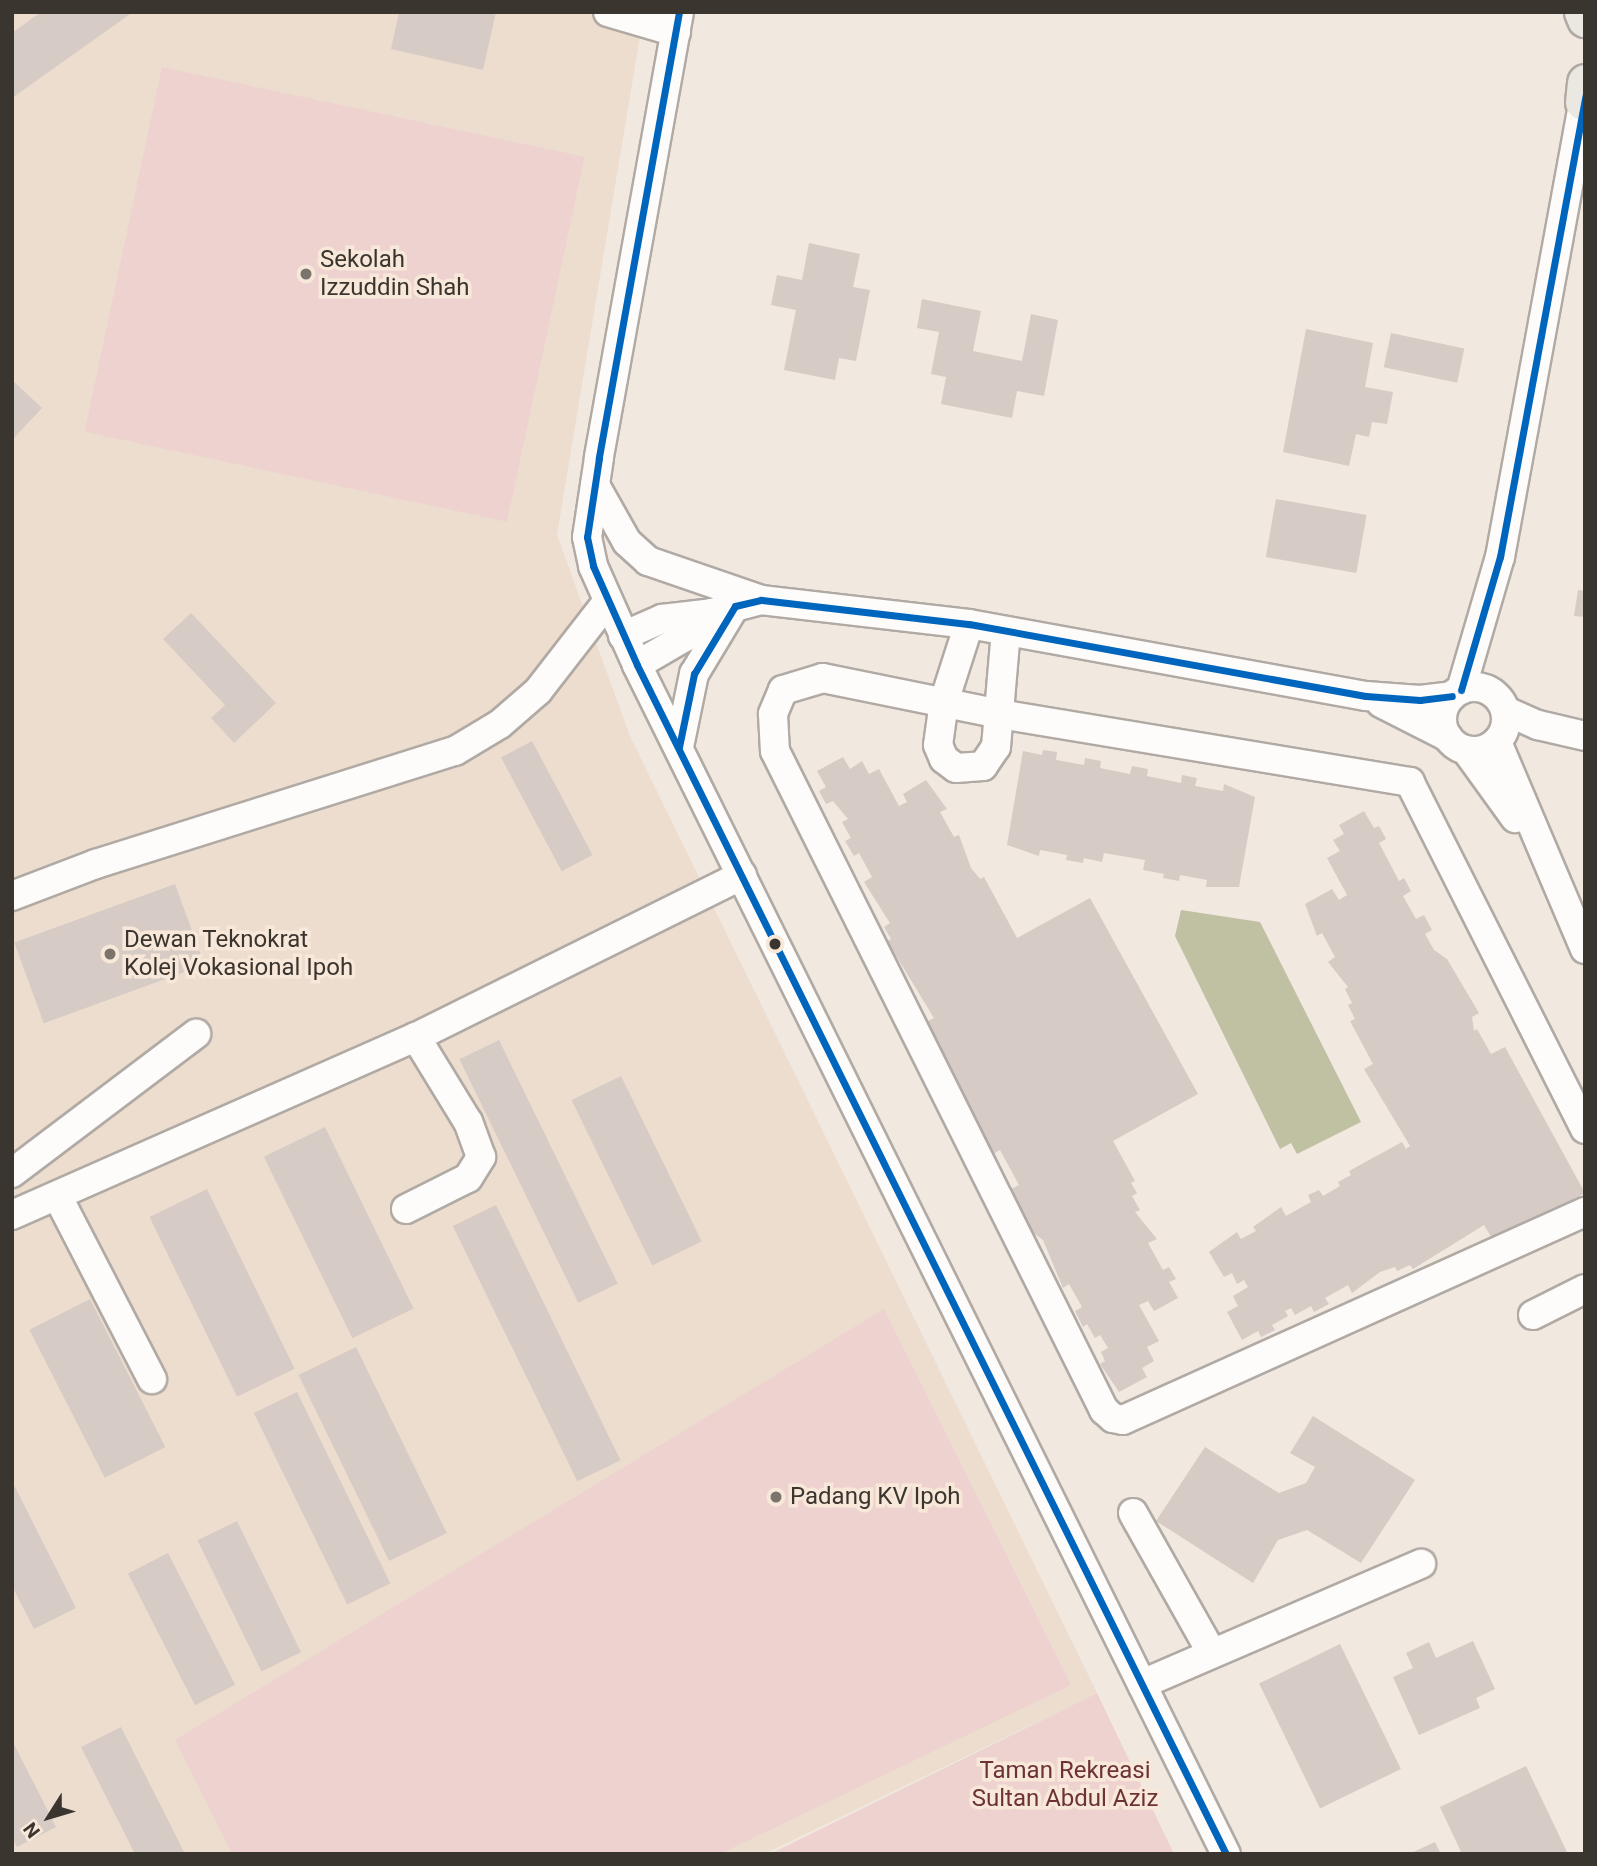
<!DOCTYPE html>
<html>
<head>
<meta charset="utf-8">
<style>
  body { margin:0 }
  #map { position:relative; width:1597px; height:1866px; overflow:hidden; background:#f1e8e0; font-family:Roboto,sans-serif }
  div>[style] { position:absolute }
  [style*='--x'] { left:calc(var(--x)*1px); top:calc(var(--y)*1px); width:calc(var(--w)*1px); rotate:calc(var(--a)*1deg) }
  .built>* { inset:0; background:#ecddcf }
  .green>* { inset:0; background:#eed2cf; transform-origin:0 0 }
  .water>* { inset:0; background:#c0c0a3 }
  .building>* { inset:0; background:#d7cbc5; transform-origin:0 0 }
  .roads { filter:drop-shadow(2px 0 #b1aaa4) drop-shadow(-2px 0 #b1aaa4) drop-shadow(0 2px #b1aaa4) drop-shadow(0 -2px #b1aaa4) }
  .minor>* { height:28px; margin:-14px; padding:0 14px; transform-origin:14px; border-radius:14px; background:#fdfcfa }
  .minor>.ring { margin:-14px; padding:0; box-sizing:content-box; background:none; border:28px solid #fdfcfa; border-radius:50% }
  .major>* { height:35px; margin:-17.5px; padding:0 17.5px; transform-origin:17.5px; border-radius:17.5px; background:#ebe7e1 }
  .bus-1>* { height:7px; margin:-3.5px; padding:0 3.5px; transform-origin:3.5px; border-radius:3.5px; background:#0065bd }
  .dots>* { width:19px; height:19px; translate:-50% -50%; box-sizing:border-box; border:4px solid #f8e8d9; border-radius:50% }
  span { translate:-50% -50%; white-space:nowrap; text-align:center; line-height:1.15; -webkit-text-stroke:7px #f8e8d9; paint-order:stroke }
  .poi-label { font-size:24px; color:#3b352f }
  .left { translate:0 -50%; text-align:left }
  .park-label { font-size:24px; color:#6d3236 }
  .frame { position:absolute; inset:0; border:14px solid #3b352f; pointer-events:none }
  .north { position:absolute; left:14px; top:1782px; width:70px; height:70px; -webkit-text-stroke:5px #f8e8d9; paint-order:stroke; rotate:233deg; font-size:19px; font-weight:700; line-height:28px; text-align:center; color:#3b352f }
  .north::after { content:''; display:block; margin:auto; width:24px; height:32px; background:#3b352f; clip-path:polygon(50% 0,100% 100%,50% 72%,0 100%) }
</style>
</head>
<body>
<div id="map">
  <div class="built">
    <div style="clip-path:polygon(12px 12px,644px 12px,557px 535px,630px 736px,1097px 1693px,764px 1854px,12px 1854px)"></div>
  </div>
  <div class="green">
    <div style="left:162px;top:67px;width:432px;height:373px;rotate:12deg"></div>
    <div style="clip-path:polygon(884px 1309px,1071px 1685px,720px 1854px,232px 1854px,175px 1740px)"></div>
    <div style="clip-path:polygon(1097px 1693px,1174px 1854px,770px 1854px)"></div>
  </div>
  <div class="water">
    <div style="clip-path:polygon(1181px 910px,1260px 922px,1361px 1122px,1297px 1154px,1291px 1143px,1280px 1149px,1175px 936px)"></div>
  </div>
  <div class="building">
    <div style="clip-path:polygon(41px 12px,133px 12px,12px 98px,12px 33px)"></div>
    <div style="clip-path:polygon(399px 12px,496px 12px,483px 70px,391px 49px)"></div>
    <div style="clip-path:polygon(809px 243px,860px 254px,853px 287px,870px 290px,856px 361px,839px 358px,835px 380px,784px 370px,796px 310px,771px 305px,777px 275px,802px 280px)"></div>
    <div style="clip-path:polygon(922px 299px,981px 311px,973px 351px,1022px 361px,1031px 314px,1058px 320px,1044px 396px,1017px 391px,1012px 418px,941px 404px,946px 377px,931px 374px,939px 332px,917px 328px)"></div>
    <div style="clip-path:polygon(1306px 329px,1373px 343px,1365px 387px,1393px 392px,1387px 424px,1372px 422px,1369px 437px,1356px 434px,1349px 466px,1283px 452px)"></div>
    <div style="left:1391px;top:333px;width:75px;height:35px;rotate:12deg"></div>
    <div style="clip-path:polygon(12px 380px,42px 408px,12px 440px)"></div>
    <div style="left:1276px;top:499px;width:92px;height:59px;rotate:10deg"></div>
    <div style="clip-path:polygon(1578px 590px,1585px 591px,1585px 617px,1574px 616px)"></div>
    <div style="clip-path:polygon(191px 613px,276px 703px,234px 743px,211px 718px,225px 705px,163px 639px)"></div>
    <div style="left:532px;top:741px;width:129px;height:35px;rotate:62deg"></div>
    <div style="clip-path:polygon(1043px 750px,1057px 752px,1056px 760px,1084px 765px,1085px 758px,1101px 761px,1100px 768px,1130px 774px,1132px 766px,1148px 769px,1147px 776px,1181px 783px,1182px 775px,1197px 778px,1195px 786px,1223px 791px,1224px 784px,1255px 797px,1239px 887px,1206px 887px,1207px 880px,1180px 875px,1179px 881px,1163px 878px,1164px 874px,1143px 870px,1145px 860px,1104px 853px,1102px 862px,1084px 858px,1083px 863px,1066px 860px,1067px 855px,1040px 850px,1039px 856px,1007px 845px,1023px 751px,1042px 755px)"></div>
    <div style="clip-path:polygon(843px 757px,850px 769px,862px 761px,869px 774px,879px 769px,899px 806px,907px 802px,903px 794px,926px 780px,947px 809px,940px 812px,954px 837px,959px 835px,971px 868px,980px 879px,984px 877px,1017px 938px,1090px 898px,1198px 1094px,1113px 1141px,1135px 1181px,1131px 1183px,1137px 1193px,1132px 1196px,1140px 1210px,1135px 1212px,1157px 1239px,1148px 1243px,1163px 1270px,1169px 1267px,1176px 1279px,1169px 1282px,1178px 1298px,1154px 1311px,1148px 1301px,1139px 1305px,1159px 1341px,1147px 1347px,1154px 1361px,1142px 1368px,1147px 1377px,1119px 1392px,1100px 1364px,1105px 1361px,1101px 1352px,1108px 1348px,1100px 1335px,1095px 1338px,1087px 1324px,1083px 1327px,1075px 1311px,1082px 1307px,1069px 1284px,1063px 1288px,1043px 1240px,1031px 1231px,1009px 1190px,1019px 1185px,1000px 1150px,988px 1157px,916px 1027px,934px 1018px,887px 941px,891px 939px,884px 927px,890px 923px,864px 882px,872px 877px,859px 853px,854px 856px,845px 841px,851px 838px,842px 822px,848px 819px,833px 801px,826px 804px,819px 791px,826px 787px,817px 771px)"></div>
    <div style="clip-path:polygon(1364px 811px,1374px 828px,1379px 826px,1386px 839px,1379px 843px,1399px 881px,1404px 878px,1411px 891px,1403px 896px,1416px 919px,1424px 915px,1432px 930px,1425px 934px,1434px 950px,1447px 959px,1479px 1013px,1472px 1017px,1474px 1031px,1477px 1029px,1491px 1054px,1505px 1047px,1585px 1193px,1494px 1242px,1484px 1225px,1413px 1269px,1410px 1265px,1397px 1271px,1395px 1267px,1380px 1272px,1352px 1293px,1348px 1285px,1325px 1298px,1329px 1304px,1314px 1312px,1311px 1306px,1295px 1315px,1291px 1308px,1285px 1311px,1288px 1316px,1272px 1325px,1275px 1330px,1261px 1337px,1258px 1331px,1242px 1340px,1227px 1312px,1238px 1306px,1233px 1296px,1248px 1287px,1244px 1280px,1237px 1284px,1232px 1273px,1224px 1277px,1209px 1252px,1237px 1232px,1241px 1239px,1256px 1231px,1253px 1227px,1281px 1207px,1286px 1216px,1311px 1202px,1308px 1195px,1319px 1190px,1323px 1196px,1340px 1186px,1338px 1182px,1351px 1175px,1349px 1171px,1402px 1142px,1406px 1149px,1410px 1146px,1364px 1069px,1373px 1064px,1350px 1021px,1355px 1019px,1348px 1005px,1352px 1003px,1345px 989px,1348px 987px,1328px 962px,1335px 957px,1322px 933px,1317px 936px,1305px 904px,1332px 889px,1339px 900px,1347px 895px,1327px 858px,1340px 851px,1333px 840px,1344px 834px,1339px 825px)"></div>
    <div style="left:175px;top:884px;width:86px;height:171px;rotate:70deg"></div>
    <div style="left:499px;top:1040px;width:271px;height:44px;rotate:64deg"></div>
    <div style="left:621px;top:1076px;width:184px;height:55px;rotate:64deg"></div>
    <div style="left:325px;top:1127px;width:202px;height:68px;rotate:64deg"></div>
    <div style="left:207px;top:1189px;width:200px;height:64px;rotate:64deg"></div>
    <div style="left:496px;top:1205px;width:284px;height:48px;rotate:64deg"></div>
    <div style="left:90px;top:1299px;width:166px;height:68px;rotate:63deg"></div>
    <div style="left:356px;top:1347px;width:207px;height:64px;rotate:64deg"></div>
    <div style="left:297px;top:1392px;width:213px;height:48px;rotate:64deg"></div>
    <div style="clip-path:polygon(1313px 1416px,1415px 1480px,1361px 1563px,1307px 1530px,1278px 1540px,1253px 1583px,1156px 1521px,1205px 1447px,1279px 1493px,1306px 1483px,1315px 1467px,1290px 1453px)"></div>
    <div style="clip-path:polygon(12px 1481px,76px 1608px,34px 1629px,12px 1586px)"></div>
    <div style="left:237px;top:1521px;width:146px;height:44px;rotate:64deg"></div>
    <div style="left:168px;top:1553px;width:148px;height:45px;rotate:63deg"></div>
    <div style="clip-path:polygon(1473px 1641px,1495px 1689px,1476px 1698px,1480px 1708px,1419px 1735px,1393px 1677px,1413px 1668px,1406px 1653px,1429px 1642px,1436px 1658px)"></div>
    <div style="left:1340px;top:1644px;width:139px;height:90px;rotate:64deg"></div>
    <div style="clip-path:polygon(121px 1727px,185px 1854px,135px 1854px,81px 1747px)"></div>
    <div style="clip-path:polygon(12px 1740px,56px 1827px,17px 1847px,12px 1838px)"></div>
    <div style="clip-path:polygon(1526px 1766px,1568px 1854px,1462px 1854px,1440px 1807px)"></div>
    <div style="clip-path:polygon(1435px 1842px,1441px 1854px,1409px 1854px)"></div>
  </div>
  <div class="roads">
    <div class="minor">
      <div style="--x:608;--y:12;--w:71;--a:16.4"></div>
      <div style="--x:679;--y:12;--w:453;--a:100.2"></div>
      <div style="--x:599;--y:458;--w:80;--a:98.6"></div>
      <div style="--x:587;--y:537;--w:30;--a:78"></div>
      <div style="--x:593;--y:566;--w:108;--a:66"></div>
      <div style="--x:637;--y:665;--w:1327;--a:63.65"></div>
      <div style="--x:595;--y:485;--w:65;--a:60.7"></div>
      <div style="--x:627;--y:542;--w:28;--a:42"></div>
      <div style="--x:648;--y:561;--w:120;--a:19"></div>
      <div style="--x:969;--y:624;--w:82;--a:107.8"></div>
      <div style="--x:944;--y:702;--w:43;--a:97.9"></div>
      <div style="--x:938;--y:745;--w:15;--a:67"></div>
      <div style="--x:944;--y:759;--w:15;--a:37"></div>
      <div style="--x:956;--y:768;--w:27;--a:-4"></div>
      <div style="--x:983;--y:766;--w:23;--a:-56"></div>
      <div style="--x:996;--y:747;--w:116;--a:-85.1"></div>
      <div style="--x:623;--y:636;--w:43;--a:-23.6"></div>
      <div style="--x:662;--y:619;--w:50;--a:-6.8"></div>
      <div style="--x:712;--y:613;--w:51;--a:-14.9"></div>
      <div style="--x:761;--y:600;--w:209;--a:6.6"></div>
      <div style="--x:969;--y:624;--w:403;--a:10.3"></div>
      <div style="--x:1366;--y:696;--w:54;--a:4.2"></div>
      <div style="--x:1420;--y:700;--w:32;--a:-7"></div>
      <div style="--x:637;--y:665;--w:56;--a:-30.3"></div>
      <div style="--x:685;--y:637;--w:36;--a:-42"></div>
      <div class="ring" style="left:1442px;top:687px;width:36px;height:36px"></div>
      <div style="--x:1461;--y:690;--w:139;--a:-73.7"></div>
      <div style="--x:1500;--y:557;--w:469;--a:-79.6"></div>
      <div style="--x:1381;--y:703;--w:75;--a:26.9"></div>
      <div style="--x:1506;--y:711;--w:35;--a:24"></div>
      <div style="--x:1538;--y:725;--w:48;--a:13.2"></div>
      <div style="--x:1497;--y:742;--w:225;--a:67"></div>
      <div style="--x:679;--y:747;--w:75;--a:-78.4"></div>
      <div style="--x:694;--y:674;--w:79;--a:-58.9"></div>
      <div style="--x:1466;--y:750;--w:84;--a:54.2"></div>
      <div style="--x:12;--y:896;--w:90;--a:-20.9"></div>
      <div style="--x:96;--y:864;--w:376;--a:-17.5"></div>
      <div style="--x:455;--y:751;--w:52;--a:-31"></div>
      <div style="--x:500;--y:724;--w:50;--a:-41"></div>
      <div style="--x:538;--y:691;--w:113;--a:-52.2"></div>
      <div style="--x:1585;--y:1129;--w:389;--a:-116.8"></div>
      <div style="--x:1410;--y:782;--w:416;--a:-170.6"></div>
      <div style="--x:1000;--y:714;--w:181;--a:-168.5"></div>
      <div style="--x:823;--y:678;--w:42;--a:163.3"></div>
      <div style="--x:783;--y:690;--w:26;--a:113"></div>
      <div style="--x:773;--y:714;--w:37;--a:87"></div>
      <div style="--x:775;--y:751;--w:737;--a:63.47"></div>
      <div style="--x:1104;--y:1410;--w:12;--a:42"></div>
      <div style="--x:1113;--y:1418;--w:10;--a:11"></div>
      <div style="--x:1123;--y:1420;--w:507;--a:-24.24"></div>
      <div style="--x:12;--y:1173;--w:231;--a:-37.1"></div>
      <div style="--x:58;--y:1197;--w:205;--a:62.7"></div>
      <div style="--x:406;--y:1209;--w:69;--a:-26.6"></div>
      <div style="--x:468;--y:1178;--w:25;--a:-58"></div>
      <div style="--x:481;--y:1157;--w:37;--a:-110"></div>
      <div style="--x:468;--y:1122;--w:100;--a:-121.5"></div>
      <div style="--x:12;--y:1215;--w:441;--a:-23.8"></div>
      <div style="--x:416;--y:1037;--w:364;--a:-26.4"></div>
      <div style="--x:1533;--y:1315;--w:58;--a:-26.6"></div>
      <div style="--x:1133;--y:1513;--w:161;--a:60.6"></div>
      <div style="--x:1142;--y:1684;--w:304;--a:-23.3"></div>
    </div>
    <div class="major">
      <div style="--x:1582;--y:12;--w:8;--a:67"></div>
      <div style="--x:1583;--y:102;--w:20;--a:-84"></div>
    </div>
  </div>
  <div class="bus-1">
    <div style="--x:679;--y:12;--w:453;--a:100.2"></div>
    <div style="--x:599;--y:458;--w:80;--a:98.6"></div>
    <div style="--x:587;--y:537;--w:30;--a:78"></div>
    <div style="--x:593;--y:566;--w:108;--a:66"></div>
    <div style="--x:637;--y:665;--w:1327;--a:63.65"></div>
    <div style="--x:1461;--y:690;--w:139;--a:-73.7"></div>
    <div style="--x:1500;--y:557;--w:468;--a:-79.5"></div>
    <div style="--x:679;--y:747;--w:75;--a:-78.4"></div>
    <div style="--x:694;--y:674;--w:79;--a:-58.9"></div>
    <div style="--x:735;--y:606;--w:27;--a:-13"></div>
    <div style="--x:761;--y:600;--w:209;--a:6.6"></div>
    <div style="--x:969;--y:624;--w:403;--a:10.3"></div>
    <div style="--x:1366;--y:696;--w:54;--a:4.2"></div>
    <div style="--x:1420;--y:700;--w:32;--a:-7"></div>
  </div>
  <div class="dots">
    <div style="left:306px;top:274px;background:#7b746d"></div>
    <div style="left:775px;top:944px;background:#3b352f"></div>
    <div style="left:110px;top:954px;background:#7b746d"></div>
    <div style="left:776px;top:1497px;background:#7b746d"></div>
  </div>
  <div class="poi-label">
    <span class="left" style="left:320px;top:274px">Sekolah<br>Izzuddin Shah</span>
    <span class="left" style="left:124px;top:954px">Dewan Teknokrat<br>Kolej Vokasional Ipoh</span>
    <span class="left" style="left:790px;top:1497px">Padang KV Ipoh</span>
  </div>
  <div class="park-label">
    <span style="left:1065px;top:1785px">Taman Rekreasi<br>Sultan Abdul Aziz</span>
  </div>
  <div class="frame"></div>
  <div class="north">N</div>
</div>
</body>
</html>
